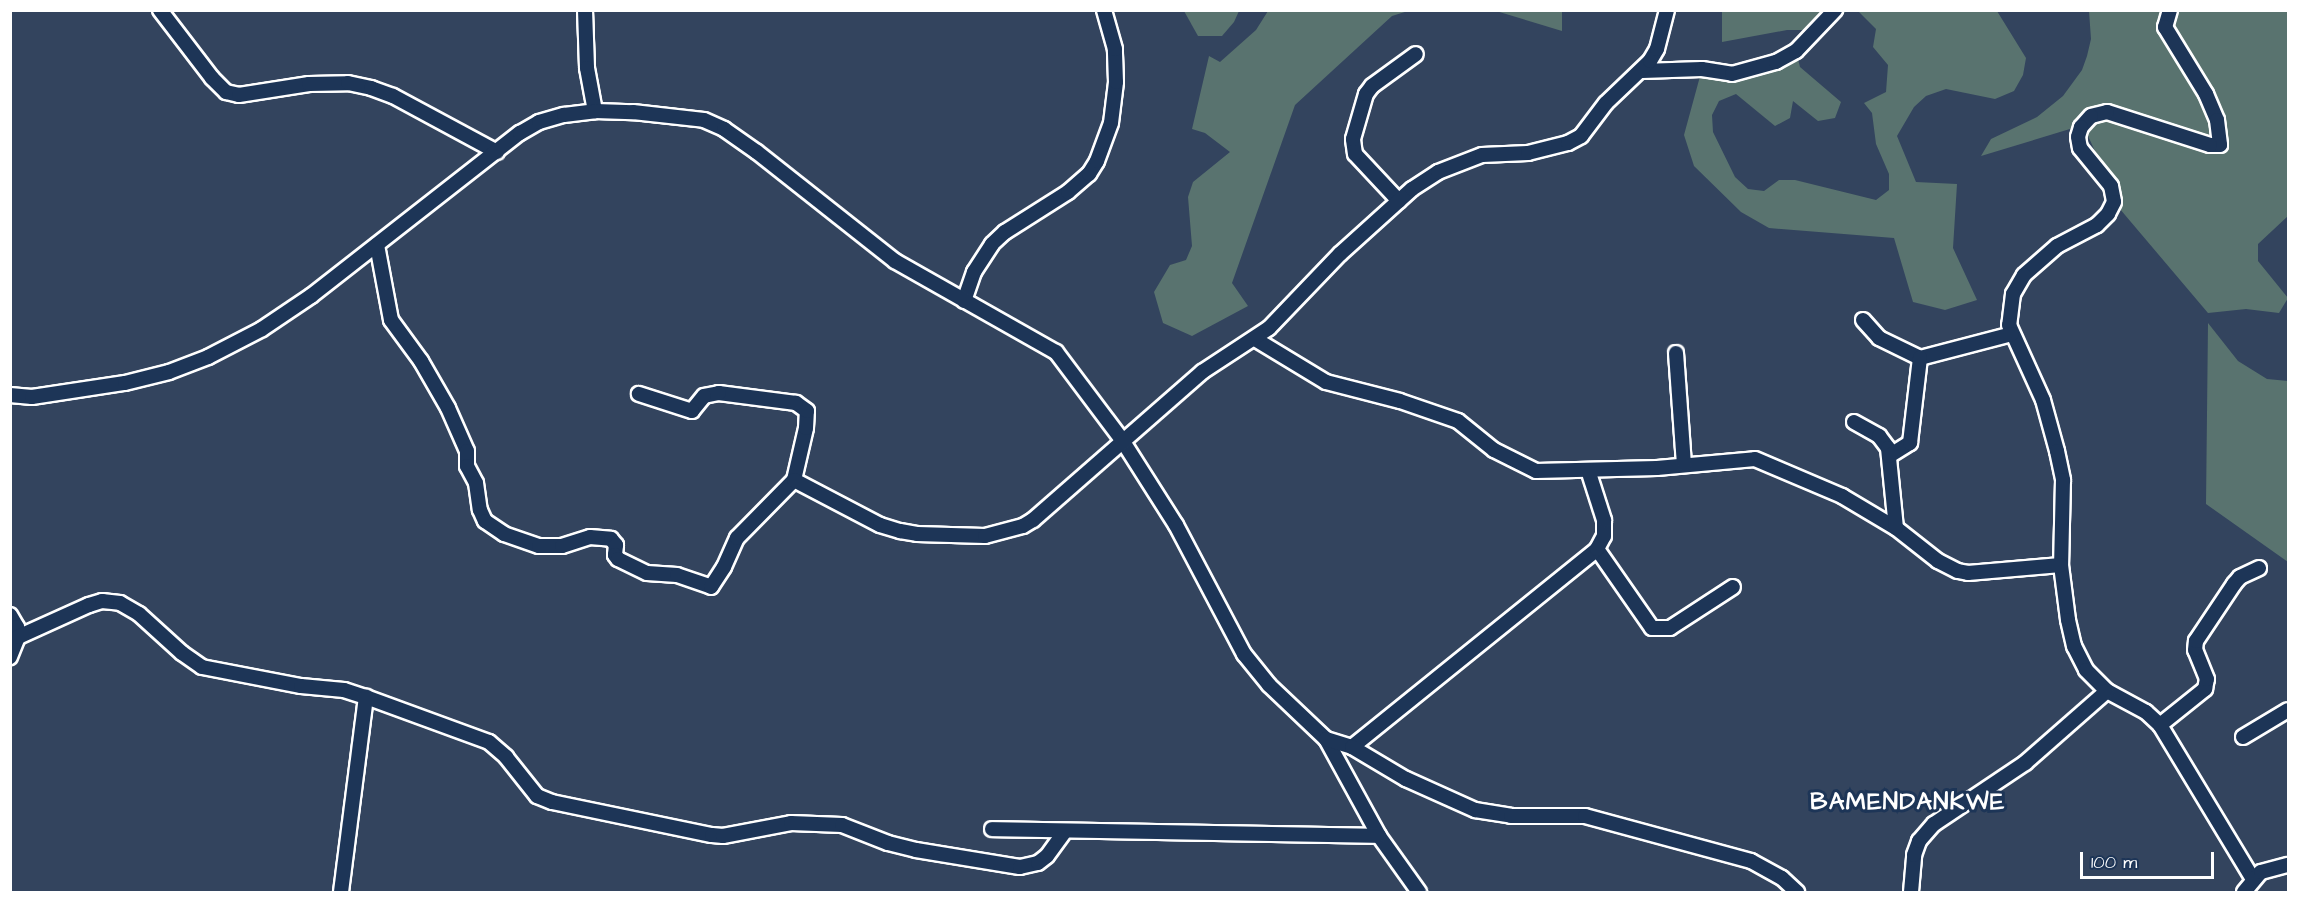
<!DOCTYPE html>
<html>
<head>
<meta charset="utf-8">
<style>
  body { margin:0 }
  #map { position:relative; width:2299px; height:903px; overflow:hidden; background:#33445e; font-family:"Architects Daughter",sans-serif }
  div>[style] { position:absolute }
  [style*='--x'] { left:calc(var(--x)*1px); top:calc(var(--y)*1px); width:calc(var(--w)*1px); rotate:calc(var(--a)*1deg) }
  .green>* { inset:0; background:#59736f }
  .roads { filter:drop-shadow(2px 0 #fff) drop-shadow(-2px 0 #fff) drop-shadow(0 2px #fff) drop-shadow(0 -2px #fff) }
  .minor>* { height:14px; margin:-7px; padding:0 7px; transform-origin:7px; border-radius:7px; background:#1d3557 }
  span { translate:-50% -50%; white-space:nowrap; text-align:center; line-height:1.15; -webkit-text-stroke:6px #1d3557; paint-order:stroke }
  .district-label { font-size:24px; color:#fff; font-weight:700; letter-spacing:1.5px }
  .frame { position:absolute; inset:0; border:12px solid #fff; pointer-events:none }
  .scale { position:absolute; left:2080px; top:852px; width:134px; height:27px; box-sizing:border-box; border:3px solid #fff; border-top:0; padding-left:8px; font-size:18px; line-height:21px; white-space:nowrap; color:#fff; -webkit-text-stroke:4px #1d3557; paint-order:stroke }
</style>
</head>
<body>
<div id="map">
  <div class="green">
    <div style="clip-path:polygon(1184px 11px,1239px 11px,1234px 22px,1222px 36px,1198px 36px)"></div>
    <div style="clip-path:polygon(1268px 11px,1408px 11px,1392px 16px,1295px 105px,1232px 283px,1248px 306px,1192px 336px,1163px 323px,1154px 292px,1170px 265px,1186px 260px,1192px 246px,1188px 197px,1193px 182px,1230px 152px,1205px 133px,1192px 129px,1209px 56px,1220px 62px,1256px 30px)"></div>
    <div style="clip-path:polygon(1496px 11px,1562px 11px,1562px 31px)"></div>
    <div style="clip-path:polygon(1722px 11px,1847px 11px,1819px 30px,1787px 30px,1722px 42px)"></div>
    <div style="clip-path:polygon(1858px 11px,1997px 11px,2026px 58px,2023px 75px,2014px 91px,1995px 99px,1946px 89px,1926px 96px,1914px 107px,1897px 136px,1916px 182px,1957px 184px,1953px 248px,1977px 300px,1945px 310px,1913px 302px,1894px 238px,1769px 228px,1741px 212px,1694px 166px,1684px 135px,1702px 69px,1732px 74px,1796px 51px,1800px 67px,1841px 102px,1835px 118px,1818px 121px,1793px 101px,1790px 118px,1775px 126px,1736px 94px,1719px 101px,1712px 115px,1713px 132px,1735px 177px,1748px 189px,1764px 191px,1779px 180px,1795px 180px,1876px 200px,1889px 190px,1889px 174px,1876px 144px,1872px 113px,1864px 103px,1886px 92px,1888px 65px,1873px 47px,1876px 29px)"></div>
    <div style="clip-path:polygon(2089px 11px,2288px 11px,2288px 216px,2258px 244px,2258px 261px,2288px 298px,2279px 313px,2246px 309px,2208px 313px,2114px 202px,2111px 186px,2083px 125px,1981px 156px,1991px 139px,2037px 117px,2063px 96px,2082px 70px,2087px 56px,2091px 39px)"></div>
    <div style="clip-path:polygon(2208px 323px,2238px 361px,2267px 379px,2288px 381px,2288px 562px,2206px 504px)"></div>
  </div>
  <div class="roads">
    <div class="minor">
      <div style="--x:160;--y:10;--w:86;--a:52.6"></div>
      <div style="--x:212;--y:78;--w:20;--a:45"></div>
      <div style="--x:226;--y:92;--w:13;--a:13"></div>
      <div style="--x:239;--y:95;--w:71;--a:-8.9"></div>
      <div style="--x:309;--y:84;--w:39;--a:-1"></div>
      <div style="--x:348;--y:83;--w:24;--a:12"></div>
      <div style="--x:371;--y:88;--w:23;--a:20"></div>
      <div style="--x:393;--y:96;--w:118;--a:28.3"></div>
      <div style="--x:585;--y:10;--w:58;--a:88"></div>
      <div style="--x:587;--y:68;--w:44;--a:79.5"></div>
      <div style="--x:2170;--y:10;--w:18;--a:106"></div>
      <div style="--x:2165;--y:27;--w:79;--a:58.5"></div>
      <div style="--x:2206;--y:94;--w:28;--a:67"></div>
      <div style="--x:2217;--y:120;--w:25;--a:83"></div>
      <div style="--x:2220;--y:145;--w:10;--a:180"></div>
      <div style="--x:2210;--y:145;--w:108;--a:-162.2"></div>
      <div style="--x:2107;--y:112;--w:16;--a:166"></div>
      <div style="--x:2091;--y:116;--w:15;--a:132"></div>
      <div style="--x:2081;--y:127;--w:10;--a:107"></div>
      <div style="--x:2078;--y:137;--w:11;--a:80"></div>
      <div style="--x:2080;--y:148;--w:49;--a:50.8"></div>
      <div style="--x:2111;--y:186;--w:16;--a:79"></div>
      <div style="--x:2114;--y:202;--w:13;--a:117"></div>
      <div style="--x:2108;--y:214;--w:16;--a:135"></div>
      <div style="--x:2097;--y:225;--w:45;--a:152.3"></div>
      <div style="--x:2057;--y:246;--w:44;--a:138.7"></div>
      <div style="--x:2024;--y:275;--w:22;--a:120"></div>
      <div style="--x:2013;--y:294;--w:31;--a:97"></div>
      <div style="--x:2009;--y:325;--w:82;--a:65.6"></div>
      <div style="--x:2043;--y:400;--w:53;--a:74.6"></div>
      <div style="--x:2057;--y:451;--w:30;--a:78"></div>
      <div style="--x:2063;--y:480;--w:85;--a:91.3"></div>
      <div style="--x:2061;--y:565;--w:55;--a:82.7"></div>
      <div style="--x:2068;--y:620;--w:27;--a:77"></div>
      <div style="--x:2074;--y:646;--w:27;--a:63"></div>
      <div style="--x:2086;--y:670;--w:30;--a:45"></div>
      <div style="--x:2107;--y:691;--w:44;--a:28.3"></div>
      <div style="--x:2146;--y:712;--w:19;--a:43"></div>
      <div style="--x:2160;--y:725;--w:180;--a:58.9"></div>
      <div style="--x:1642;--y:71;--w:60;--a:-1.9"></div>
      <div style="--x:1702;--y:69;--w:30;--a:9"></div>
      <div style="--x:1732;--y:74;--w:46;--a:-15.3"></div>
      <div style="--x:1776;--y:62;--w:23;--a:-29"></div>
      <div style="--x:1796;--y:51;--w:57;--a:-46.4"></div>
      <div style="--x:1399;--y:201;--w:64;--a:-133.1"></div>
      <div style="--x:1355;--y:154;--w:15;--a:-98"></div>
      <div style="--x:1353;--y:139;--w:47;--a:-73.9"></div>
      <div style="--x:1366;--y:94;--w:10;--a:-53"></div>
      <div style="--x:1372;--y:86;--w:54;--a:-36"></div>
      <div style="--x:377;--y:245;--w:76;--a:79.4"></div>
      <div style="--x:391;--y:320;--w:51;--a:53.8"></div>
      <div style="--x:421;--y:361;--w:54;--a:60.1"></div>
      <div style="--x:448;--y:408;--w:47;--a:66.2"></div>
      <div style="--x:467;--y:451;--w:15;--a:90"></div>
      <div style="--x:467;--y:466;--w:19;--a:62"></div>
      <div style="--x:476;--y:483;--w:27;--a:82"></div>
      <div style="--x:480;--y:510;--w:12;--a:66"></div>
      <div style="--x:485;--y:521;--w:23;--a:34"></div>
      <div style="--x:504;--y:534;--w:37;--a:19"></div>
      <div style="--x:539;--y:546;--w:23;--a:0"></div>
      <div style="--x:562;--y:546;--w:29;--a:-18"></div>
      <div style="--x:590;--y:537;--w:21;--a:5"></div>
      <div style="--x:611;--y:539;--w:8;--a:50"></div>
      <div style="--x:616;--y:545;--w:10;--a:96"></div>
      <div style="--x:615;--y:555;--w:5;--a:53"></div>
      <div style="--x:618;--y:559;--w:32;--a:26"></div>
      <div style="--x:647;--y:573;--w:30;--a:4"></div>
      <div style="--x:677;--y:575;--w:36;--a:19"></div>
      <div style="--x:711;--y:587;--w:24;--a:-57"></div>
      <div style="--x:724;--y:567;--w:32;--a:-66"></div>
      <div style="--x:737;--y:538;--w:81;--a:-45.5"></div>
      <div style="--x:794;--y:480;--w:53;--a:-77"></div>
      <div style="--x:806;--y:428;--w:17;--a:-87"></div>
      <div style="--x:807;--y:411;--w:14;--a:-144"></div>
      <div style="--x:796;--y:403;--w:78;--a:-172.6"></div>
      <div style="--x:719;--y:393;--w:15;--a:169"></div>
      <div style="--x:704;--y:396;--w:19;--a:129"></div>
      <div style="--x:692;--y:411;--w:56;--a:-162.2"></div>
      <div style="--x:964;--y:301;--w:31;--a:-71"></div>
      <div style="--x:974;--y:272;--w:33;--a:-57"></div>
      <div style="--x:992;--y:244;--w:18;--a:-43"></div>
      <div style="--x:1005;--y:232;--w:75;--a:-32.4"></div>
      <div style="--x:1068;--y:192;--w:28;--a:-41"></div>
      <div style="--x:1089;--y:174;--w:15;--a:-58"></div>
      <div style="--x:1097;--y:161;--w:40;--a:-69.8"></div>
      <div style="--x:1111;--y:123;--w:41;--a:-83"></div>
      <div style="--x:1116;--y:82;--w:33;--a:-92"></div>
      <div style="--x:1115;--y:49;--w:41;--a:-105.8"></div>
      <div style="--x:1863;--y:320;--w:24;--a:48"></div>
      <div style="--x:1879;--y:338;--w:46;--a:26"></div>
      <div style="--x:1920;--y:358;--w:95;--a:-14.6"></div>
      <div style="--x:1255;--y:339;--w:83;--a:31.2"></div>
      <div style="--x:1326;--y:382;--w:76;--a:14.4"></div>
      <div style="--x:1400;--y:401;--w:61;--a:19"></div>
      <div style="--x:1458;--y:421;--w:46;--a:38.9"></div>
      <div style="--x:1494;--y:450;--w:47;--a:26.6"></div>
      <div style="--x:1536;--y:471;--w:121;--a:-1.4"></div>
      <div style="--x:1657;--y:468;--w:98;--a:-5.2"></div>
      <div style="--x:1755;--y:459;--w:95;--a:23"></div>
      <div style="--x:1842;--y:496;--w:63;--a:30.7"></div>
      <div style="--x:1896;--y:528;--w:53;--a:38.2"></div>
      <div style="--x:1938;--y:561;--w:22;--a:27"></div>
      <div style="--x:1958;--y:571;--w:10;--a:11"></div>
      <div style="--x:1968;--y:573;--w:93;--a:-4.9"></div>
      <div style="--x:1676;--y:353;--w:112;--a:85.9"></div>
      <div style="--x:10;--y:395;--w:22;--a:5"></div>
      <div style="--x:32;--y:397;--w:94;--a:-8.6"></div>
      <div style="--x:125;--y:383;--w:45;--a:-14"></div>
      <div style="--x:169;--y:372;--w:42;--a:-21"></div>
      <div style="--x:208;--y:357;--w:61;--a:-27.4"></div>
      <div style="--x:262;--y:329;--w:59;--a:-34"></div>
      <div style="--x:311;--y:296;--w:265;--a:-38"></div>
      <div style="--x:520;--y:133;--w:22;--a:-30"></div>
      <div style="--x:539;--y:122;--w:26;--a:-16"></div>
      <div style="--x:564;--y:115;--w:31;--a:-7"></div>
      <div style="--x:595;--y:111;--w:38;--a:2"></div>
      <div style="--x:633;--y:112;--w:71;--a:6.4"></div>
      <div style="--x:704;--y:120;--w:22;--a:24"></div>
      <div style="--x:724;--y:129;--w:40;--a:34.9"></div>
      <div style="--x:757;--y:152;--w:176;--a:38.3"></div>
      <div style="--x:895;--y:261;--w:185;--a:29.5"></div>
      <div style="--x:1056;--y:352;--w:110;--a:53.1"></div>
      <div style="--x:1122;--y:440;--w:101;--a:57.6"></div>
      <div style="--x:1176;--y:525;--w:146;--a:62.2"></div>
      <div style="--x:1244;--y:654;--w:40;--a:51"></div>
      <div style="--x:1269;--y:685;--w:79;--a:43.5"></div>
      <div style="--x:1326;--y:739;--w:111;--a:61.3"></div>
      <div style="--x:1379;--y:836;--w:69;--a:54.5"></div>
      <div style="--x:1854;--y:422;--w:29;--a:29"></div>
      <div style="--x:1879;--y:436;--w:15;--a:53"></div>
      <div style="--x:1888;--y:448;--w:80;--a:84.3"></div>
      <div style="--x:1889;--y:456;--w:25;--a:-32"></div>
      <div style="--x:1910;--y:443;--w:86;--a:-83.3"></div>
      <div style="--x:794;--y:480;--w:97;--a:27.6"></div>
      <div style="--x:880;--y:525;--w:21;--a:17"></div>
      <div style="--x:900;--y:531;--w:17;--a:10"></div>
      <div style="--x:917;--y:534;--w:68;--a:1.7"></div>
      <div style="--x:985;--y:536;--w:39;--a:-15"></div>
      <div style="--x:1023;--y:526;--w:12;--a:-31"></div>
      <div style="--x:1033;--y:520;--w:225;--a:-41.2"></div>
      <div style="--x:1202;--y:372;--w:80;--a:-33.3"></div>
      <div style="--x:1269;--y:328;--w:103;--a:-46.2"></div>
      <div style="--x:1340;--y:254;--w:97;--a:-42.1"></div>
      <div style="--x:1412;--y:189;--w:31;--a:-33"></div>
      <div style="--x:1438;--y:172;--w:47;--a:-21.1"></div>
      <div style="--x:1482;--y:155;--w:46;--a:-2.5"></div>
      <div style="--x:1528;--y:153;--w:41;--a:-14"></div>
      <div style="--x:1568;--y:143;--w:15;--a:-28"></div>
      <div style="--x:1581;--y:136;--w:41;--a:-52.9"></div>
      <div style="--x:1606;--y:103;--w:61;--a:-43.7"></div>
      <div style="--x:1650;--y:61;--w:14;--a:-60"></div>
      <div style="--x:1657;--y:49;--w:40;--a:-75.6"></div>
      <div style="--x:1597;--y:549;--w:96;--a:55.2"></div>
      <div style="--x:1652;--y:628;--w:18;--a:0"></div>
      <div style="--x:1670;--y:628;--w:75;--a:-33.1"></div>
      <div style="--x:10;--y:615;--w:14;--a:60"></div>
      <div style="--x:17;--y:627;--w:10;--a:84"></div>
      <div style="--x:18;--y:637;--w:22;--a:112"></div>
      <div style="--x:18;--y:637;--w:78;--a:-24.3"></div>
      <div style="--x:89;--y:605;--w:14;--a:-17"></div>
      <div style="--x:102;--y:601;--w:18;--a:6"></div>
      <div style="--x:120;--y:603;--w:22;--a:30"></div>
      <div style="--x:139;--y:614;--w:58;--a:42.2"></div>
      <div style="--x:182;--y:653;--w:24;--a:35"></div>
      <div style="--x:202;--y:667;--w:101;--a:10.9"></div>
      <div style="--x:301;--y:686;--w:43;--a:5.3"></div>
      <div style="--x:344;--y:690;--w:23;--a:18"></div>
      <div style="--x:366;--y:697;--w:131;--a:20.1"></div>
      <div style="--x:489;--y:742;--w:23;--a:41"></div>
      <div style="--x:506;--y:757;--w:50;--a:51.5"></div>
      <div style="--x:537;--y:796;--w:16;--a:22"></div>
      <div style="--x:552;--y:802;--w:163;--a:11.7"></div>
      <div style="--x:712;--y:835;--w:11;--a:5"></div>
      <div style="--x:723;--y:836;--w:69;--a:-10.8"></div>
      <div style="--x:791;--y:823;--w:51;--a:2.2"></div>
      <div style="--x:842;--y:825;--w:49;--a:21.4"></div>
      <div style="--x:888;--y:843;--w:29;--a:14"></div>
      <div style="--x:916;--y:850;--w:105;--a:9.3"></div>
      <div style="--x:1020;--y:867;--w:18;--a:-13"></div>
      <div style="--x:1038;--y:863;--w:11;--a:-38"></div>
      <div style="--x:1047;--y:856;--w:31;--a:-54"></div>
      <div style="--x:2160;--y:725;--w:58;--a:-38.7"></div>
      <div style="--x:2205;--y:689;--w:10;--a:-79"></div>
      <div style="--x:2207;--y:679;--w:31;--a:-112"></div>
      <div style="--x:2195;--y:650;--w:9;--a:-84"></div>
      <div style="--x:2196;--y:641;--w:69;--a:-56.3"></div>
      <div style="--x:2234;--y:584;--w:9;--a:-49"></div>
      <div style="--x:2240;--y:577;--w:21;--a:-25"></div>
      <div style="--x:2243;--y:737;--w:52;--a:-31"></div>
      <div style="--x:1326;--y:739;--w:27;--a:17"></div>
      <div style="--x:1352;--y:747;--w:315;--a:-38.9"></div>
      <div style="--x:1597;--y:549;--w:15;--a:-62"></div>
      <div style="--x:1604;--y:536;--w:16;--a:-90"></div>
      <div style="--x:1604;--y:520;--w:52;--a:-107.7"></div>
      <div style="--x:1352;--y:747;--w:63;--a:30.7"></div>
      <div style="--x:1406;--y:779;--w:76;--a:24.2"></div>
      <div style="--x:1475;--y:810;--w:36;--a:9"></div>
      <div style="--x:1511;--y:816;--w:74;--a:0"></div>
      <div style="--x:1585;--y:816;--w:172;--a:15.2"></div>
      <div style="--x:1751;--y:861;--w:35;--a:29"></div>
      <div style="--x:1782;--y:878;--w:21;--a:43"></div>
      <div style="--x:992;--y:829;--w:387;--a:1"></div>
      <div style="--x:341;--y:892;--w:197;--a:-82.7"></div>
      <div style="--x:1911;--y:892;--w:37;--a:-85"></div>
      <div style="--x:1914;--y:855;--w:15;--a:-70"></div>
      <div style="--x:1919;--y:841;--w:23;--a:-49"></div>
      <div style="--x:1934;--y:824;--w:110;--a:-33.8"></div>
      <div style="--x:2025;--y:763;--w:109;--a:-41.3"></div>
      <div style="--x:2244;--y:892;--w:26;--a:-50"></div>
      <div style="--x:2261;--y:872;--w:28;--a:-15"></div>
    </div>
  </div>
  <div class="district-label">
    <span style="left:1908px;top:803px">BAMENDANKWE</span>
  </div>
  <div class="frame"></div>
  <div class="scale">100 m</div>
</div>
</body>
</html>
